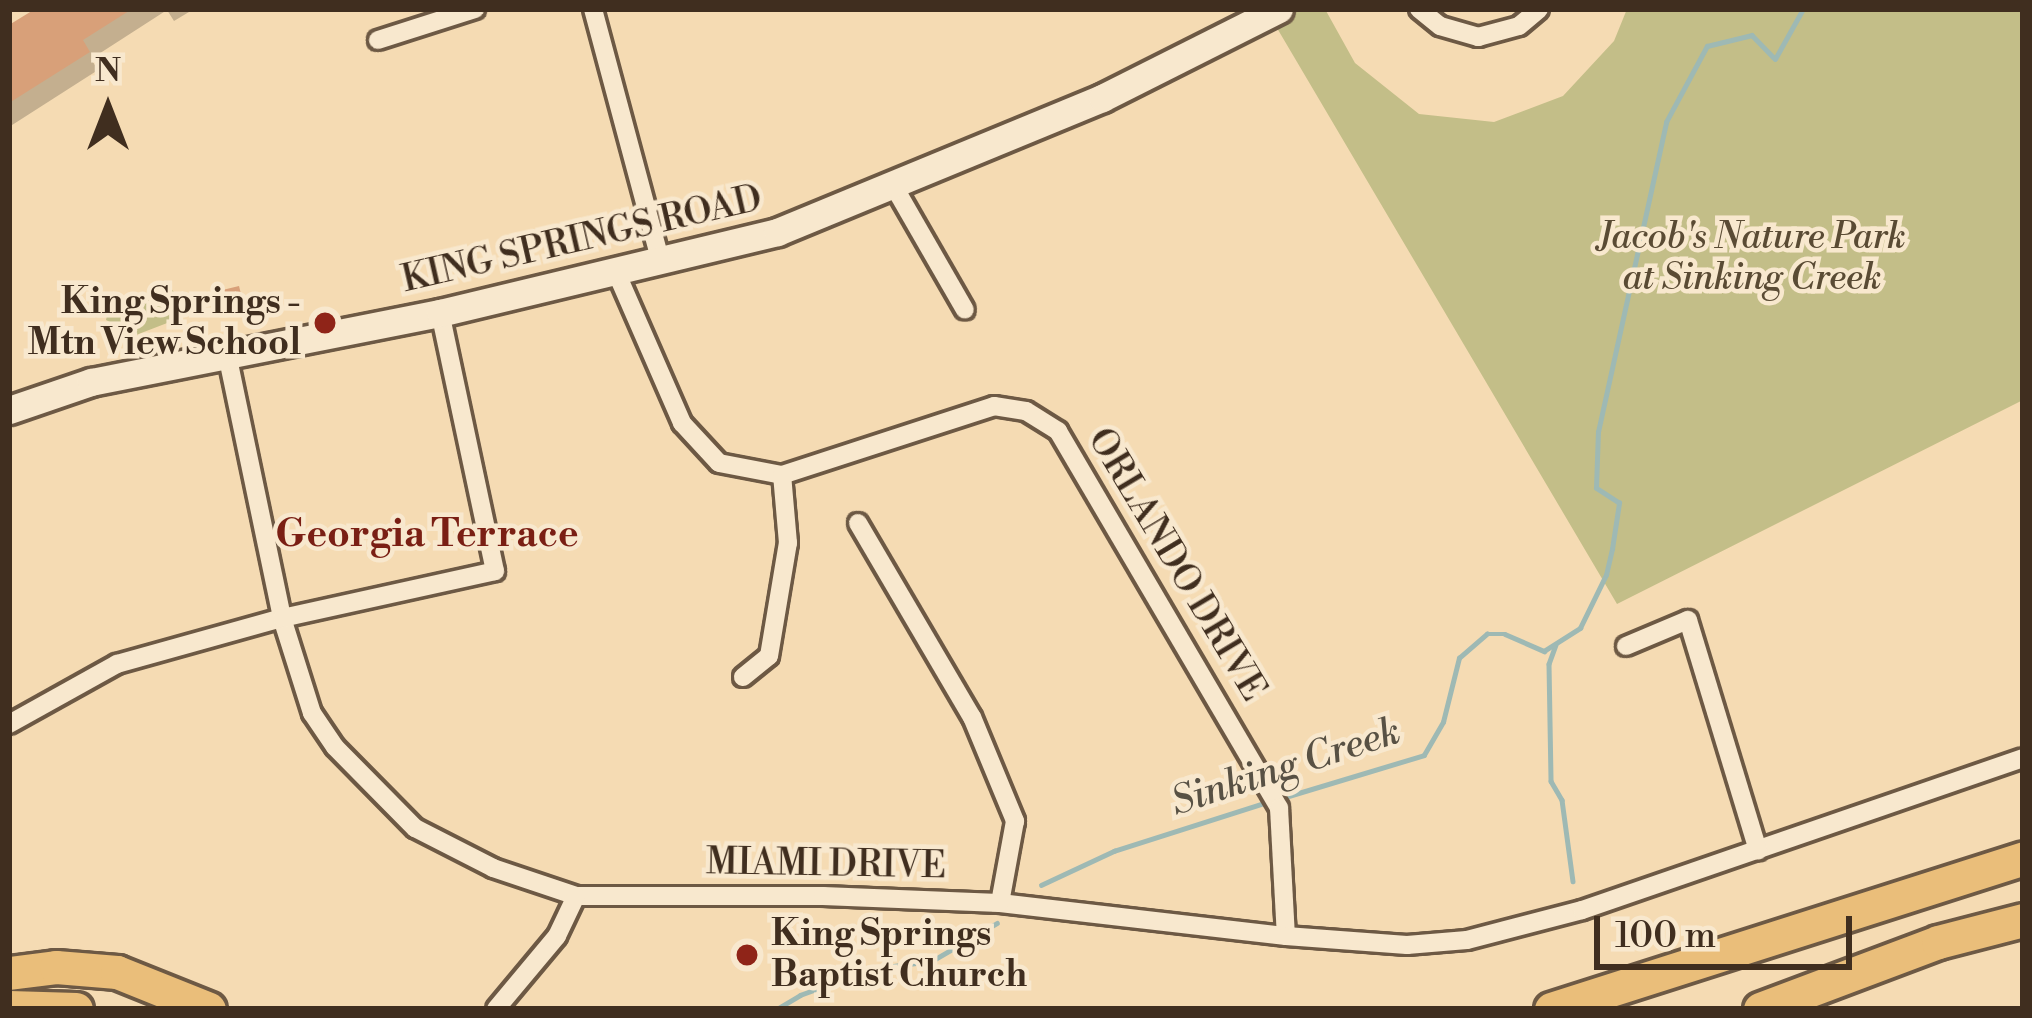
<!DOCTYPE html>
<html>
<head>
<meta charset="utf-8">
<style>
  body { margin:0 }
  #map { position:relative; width:2032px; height:1018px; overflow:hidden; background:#f5dbb3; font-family:"Libre Bodoni",serif }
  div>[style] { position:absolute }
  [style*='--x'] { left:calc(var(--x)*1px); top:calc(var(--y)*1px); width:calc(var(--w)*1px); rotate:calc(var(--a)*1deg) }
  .green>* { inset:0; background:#c3be88 }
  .shadow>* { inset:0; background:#0003 }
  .stream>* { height:4.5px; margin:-2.25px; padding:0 2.25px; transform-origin:2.25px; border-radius:2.25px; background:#9eb9b4 }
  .building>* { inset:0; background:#d8a079; transform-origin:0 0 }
  .roads { filter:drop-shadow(3px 0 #6d5944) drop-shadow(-3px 0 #6d5944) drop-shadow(0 3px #6d5944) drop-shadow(0 -3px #6d5944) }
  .street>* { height:18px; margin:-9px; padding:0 9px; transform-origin:9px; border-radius:9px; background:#f8e8ce }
  .secondary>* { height:27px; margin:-13.5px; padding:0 13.5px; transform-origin:13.5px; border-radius:13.5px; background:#f8e8ce }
  .highway>* { height:33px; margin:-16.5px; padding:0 16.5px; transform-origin:16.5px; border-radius:16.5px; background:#eabe7a }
  .dots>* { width:33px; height:33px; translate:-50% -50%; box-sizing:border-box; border:6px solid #f8e8ce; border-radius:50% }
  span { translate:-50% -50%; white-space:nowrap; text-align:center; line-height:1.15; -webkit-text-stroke:9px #f8e8ce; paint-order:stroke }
  .park-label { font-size:36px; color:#5a4b34; font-style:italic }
  .street-label { font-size:36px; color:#402e1f }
  .poi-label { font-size:36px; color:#402e1f; font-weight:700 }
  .right { translate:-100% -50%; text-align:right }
  .left { translate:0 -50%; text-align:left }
  .neighbourhood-label { font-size:39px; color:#7a1f14; font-weight:700 }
  .water-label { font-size:39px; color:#585144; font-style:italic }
  .frame { position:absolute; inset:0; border:12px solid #402e1f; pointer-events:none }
  .north { position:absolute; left:48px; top:48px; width:120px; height:120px; -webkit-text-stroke:9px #f8e8ce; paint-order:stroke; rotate:0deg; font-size:33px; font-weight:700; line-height:48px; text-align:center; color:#402e1f }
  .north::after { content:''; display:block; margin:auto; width:42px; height:54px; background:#402e1f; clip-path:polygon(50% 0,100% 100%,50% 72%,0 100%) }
  .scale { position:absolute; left:1594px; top:916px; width:258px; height:54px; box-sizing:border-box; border:6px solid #402e1f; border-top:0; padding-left:15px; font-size:36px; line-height:42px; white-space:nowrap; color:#402e1f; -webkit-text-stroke:9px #f8e8ce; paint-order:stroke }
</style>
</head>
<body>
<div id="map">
  <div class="green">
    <div style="clip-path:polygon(1299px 9px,1325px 9px,1355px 63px,1419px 114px,1494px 122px,1563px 96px,1614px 41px,1627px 9px,2023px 9px,2023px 400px,1617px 604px,1274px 23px)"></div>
    <div style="clip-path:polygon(169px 286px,182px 302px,175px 320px,136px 335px,106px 320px,108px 312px,140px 293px,151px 295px)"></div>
  </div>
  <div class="shadow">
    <div style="clip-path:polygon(40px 9px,194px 9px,174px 21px,167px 10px,91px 59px,98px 70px,9px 127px,9px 29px)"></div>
    <div style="clip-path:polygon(238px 289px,246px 314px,234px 317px,230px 309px)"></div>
  </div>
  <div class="stream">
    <div style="--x:1556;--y:645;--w:20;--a:110"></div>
    <div style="--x:1549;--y:664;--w:117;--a:89"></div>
    <div style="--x:1551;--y:781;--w:22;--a:60"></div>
    <div style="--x:1562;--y:800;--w:82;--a:82.3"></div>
    <div style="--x:1282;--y:798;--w:148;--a:-16.8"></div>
    <div style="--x:1424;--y:755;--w:38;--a:-60"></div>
    <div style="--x:1443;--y:722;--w:66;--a:-76"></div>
    <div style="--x:1459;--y:658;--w:37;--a:-41"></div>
    <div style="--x:1487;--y:634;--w:18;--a:0"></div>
    <div style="--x:1505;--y:634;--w:43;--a:23.6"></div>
    <div style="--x:1544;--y:651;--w:43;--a:-32.6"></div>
    <div style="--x:1580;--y:628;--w:59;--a:-63.9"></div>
    <div style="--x:1606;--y:575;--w:27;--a:-77"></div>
    <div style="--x:1612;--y:549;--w:47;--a:-81.3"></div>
    <div style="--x:1619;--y:503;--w:27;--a:-147"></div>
    <div style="--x:1596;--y:488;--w:56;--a:-88"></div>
    <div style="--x:1598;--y:432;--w:317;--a:-77.6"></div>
    <div style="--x:1666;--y:122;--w:86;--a:-61.7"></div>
    <div style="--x:1707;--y:46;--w:46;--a:-13.7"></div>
    <div style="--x:1752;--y:35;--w:33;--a:46"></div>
    <div style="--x:1775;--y:59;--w:57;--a:-60.8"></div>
    <div style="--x:1041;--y:885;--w:81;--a:-25"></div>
    <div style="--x:1114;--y:851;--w:165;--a:-17.7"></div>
    <div style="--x:777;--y:1009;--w:27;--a:-31"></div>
    <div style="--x:800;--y:995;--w:76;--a:-20.1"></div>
    <div style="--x:871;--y:969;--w:62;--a:-7.5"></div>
    <div style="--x:932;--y:961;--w:75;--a:-30.3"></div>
  </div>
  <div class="building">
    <div style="clip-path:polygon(35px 9px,132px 9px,83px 40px,90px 52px,9px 103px,9px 25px)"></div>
    <div style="left:239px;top:286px;width:21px;height:17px;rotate:76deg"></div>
  </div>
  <div class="roads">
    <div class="street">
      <div style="--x:593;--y:9;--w:263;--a:75"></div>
      <div style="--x:1419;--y:9;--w:27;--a:39"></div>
      <div style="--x:1440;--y:26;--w:40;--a:16"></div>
      <div style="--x:1478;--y:37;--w:42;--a:-15"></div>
      <div style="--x:1519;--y:26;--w:26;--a:-40"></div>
      <div style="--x:378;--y:40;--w:102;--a:-17.7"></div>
      <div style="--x:892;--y:183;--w:146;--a:60.1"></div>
      <div style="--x:617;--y:274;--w:163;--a:66.4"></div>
      <div style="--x:682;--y:423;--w:54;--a:47.2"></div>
      <div style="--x:719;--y:463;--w:64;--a:10.8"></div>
      <div style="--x:782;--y:475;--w:223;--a:-18"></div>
      <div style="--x:994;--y:406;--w:32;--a:9"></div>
      <div style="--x:1026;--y:411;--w:38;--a:32"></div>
      <div style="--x:1058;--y:431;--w:437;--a:59.6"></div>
      <div style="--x:1279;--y:808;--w:128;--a:86.9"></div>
      <div style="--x:227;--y:354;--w:270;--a:78.2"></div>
      <div style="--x:282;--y:618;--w:100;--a:72.5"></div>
      <div style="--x:312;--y:713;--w:41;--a:55.9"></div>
      <div style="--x:335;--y:747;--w:114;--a:45.4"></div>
      <div style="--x:415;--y:828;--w:88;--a:27.1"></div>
      <div style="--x:493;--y:868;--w:88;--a:18.6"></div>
      <div style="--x:576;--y:896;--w:247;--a:0"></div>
      <div style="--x:823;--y:896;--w:177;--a:2.3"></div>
      <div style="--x:1000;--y:903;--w:288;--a:6.6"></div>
      <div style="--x:1286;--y:936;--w:121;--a:4.3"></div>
      <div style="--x:1407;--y:945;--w:60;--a:-4.8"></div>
      <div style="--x:1467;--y:940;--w:119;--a:-14.6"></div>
      <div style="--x:1582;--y:910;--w:466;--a:-19"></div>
      <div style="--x:858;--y:523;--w:225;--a:59.6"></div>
      <div style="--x:972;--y:717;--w:113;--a:67.5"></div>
      <div style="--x:1015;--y:821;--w:83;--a:100.4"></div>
      <div style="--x:1626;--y:646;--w:67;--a:-22.8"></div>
      <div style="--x:1688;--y:620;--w:241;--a:73.1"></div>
      <div style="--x:743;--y:677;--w:33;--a:-39"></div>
      <div style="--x:769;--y:656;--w:115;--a:-80.5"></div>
      <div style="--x:788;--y:543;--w:68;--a:-95"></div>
      <div style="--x:9;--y:724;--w:124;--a:-29.1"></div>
      <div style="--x:117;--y:664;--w:171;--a:-15.6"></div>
      <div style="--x:282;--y:618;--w:218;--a:-12.4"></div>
      <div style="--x:495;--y:571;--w:264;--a:-102"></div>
      <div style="--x:496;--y:1009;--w:95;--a:-50.1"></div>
      <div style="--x:557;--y:936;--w:44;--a:-64.6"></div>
    </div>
    <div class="secondary">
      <div style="--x:9;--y:410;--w:87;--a:-18.9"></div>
      <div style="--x:91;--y:382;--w:356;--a:-11.2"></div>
      <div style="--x:440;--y:313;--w:347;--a:-13.5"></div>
      <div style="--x:777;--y:232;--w:352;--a:-22.4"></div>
      <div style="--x:1102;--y:98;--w:198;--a:-26.7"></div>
    </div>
    <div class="highway">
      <div style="--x:9;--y:973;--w:47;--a:-7.3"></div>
      <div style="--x:56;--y:967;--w:61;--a:4.7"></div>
      <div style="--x:117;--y:972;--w:99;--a:21.9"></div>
      <div style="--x:9;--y:1007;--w:67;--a:1.7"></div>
      <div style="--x:1551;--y:1009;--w:496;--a:-17.7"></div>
      <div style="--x:1760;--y:1009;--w:190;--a:-20.6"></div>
      <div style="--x:1938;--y:942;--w:88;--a:-14.5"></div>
    </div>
  </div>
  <div class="dots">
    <div style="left:325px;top:323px;background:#8f2418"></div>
    <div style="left:747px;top:955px;background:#8f2418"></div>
  </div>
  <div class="park-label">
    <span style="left:1752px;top:258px">Jacob's Nature Park<br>at Sinking Creek</span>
  </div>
  <div class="street-label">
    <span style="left:582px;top:240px;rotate:-13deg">KING SPRINGS ROAD</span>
    <span style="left:1176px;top:565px;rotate:59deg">ORLANDO DRIVE</span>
    <span style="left:826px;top:865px;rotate:1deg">MIAMI DRIVE</span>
  </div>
  <div class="poi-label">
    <span class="right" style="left:301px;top:323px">King Springs -<br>Mtn View School</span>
    <span class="left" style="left:771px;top:955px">King Springs<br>Baptist Church</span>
  </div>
  <div class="neighbourhood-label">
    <span style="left:427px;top:535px">Georgia Terrace</span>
  </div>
  <div class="water-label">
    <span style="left:1286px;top:768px;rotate:-18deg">Sinking Creek</span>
  </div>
  <div class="frame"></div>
  <div class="north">N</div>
  <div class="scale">100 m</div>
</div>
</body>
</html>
